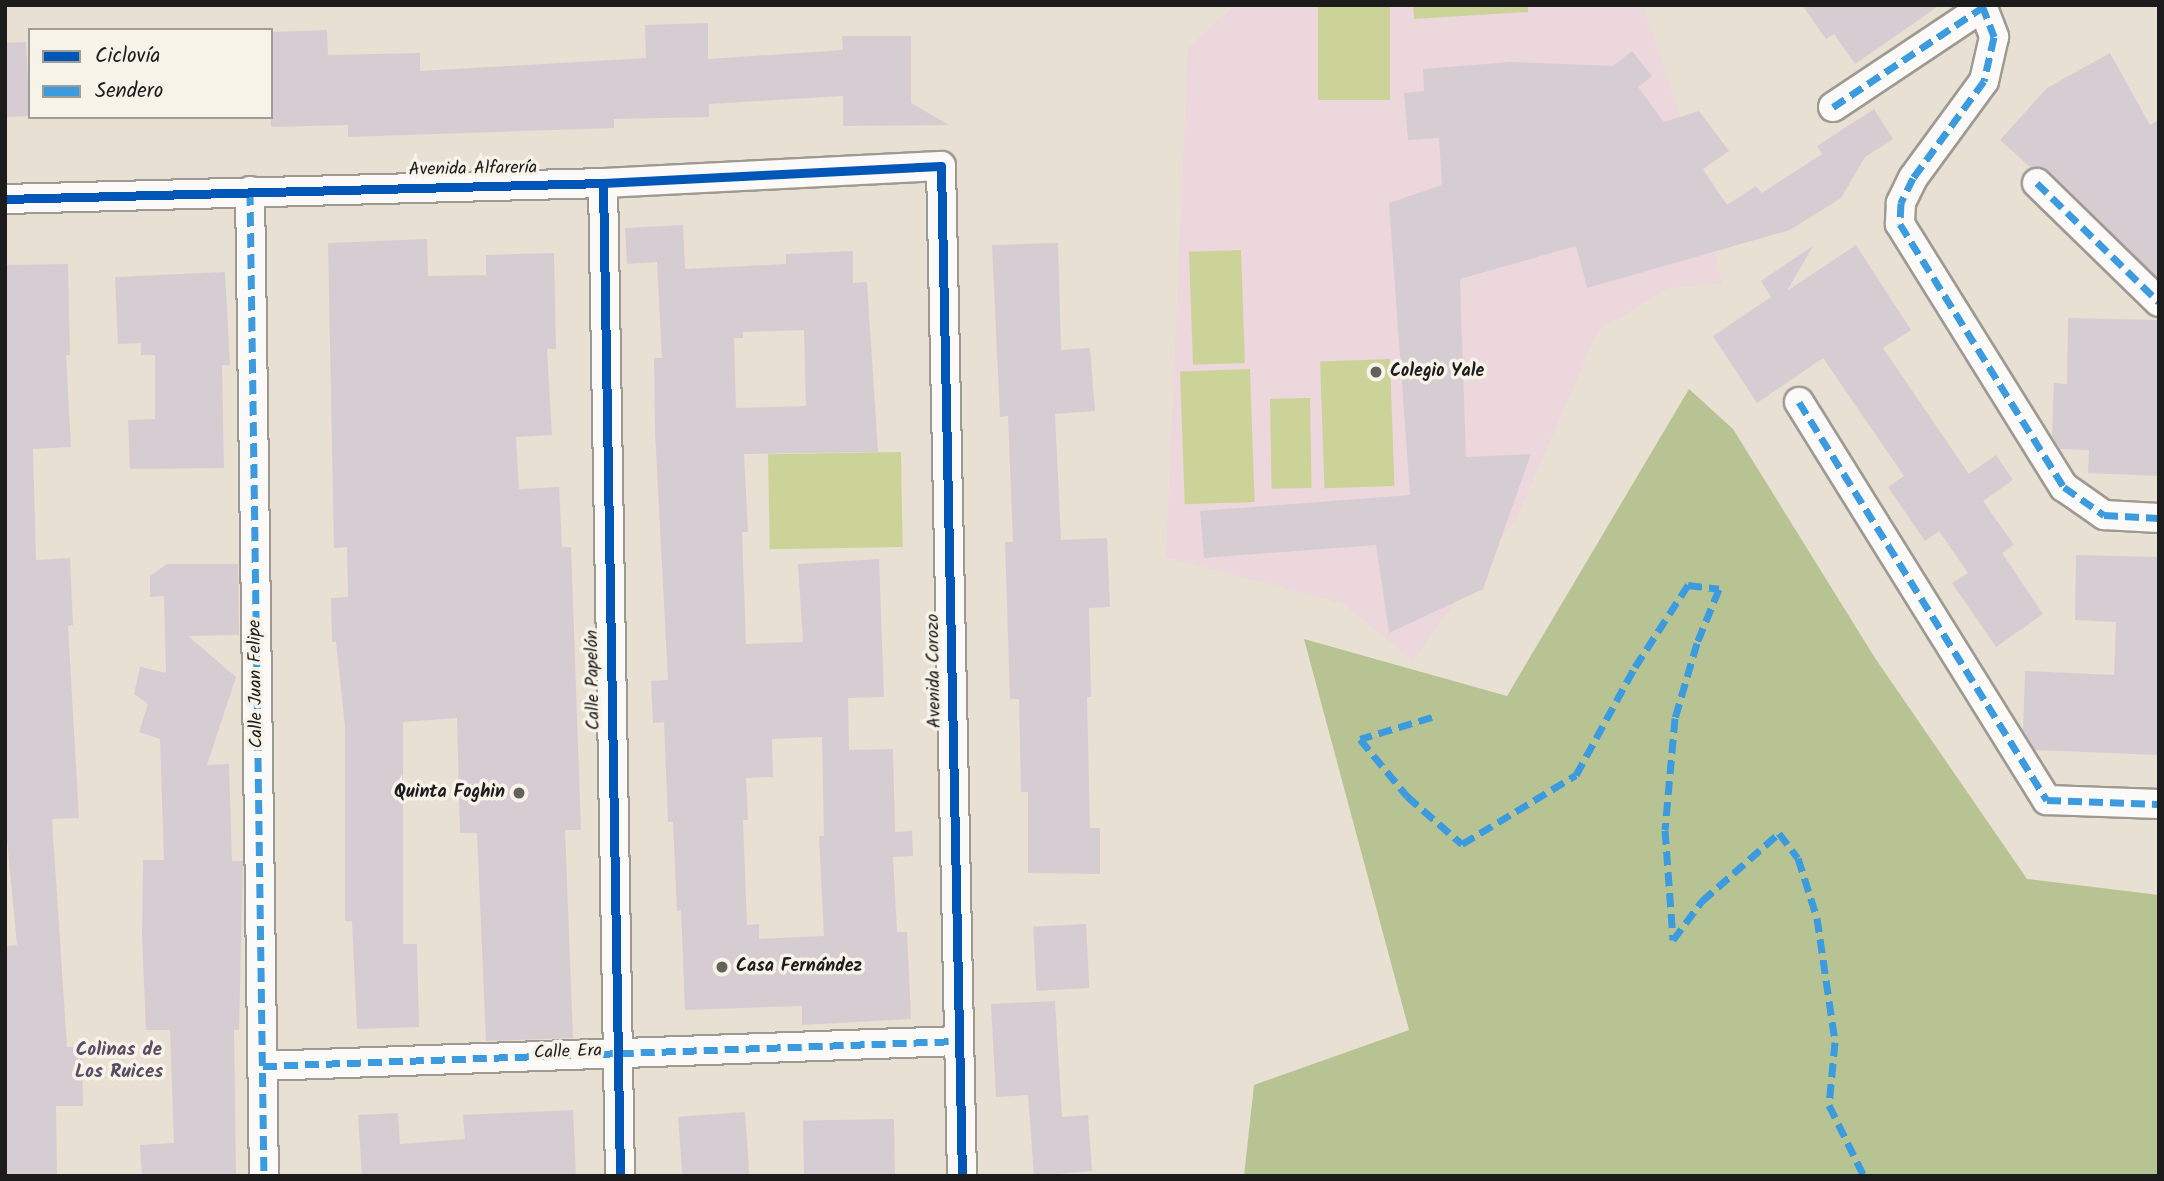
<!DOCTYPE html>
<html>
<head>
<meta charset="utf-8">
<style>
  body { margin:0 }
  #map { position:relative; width:2164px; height:1181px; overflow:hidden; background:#e8e0d2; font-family:Kalam,sans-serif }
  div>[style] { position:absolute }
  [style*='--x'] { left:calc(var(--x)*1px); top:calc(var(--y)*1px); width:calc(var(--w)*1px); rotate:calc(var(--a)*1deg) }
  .built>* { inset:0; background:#ecd7dc }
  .green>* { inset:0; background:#ccd399; transform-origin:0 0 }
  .forest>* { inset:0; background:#b8c393 }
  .building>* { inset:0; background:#d6cdd3; transform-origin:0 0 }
  .roads { filter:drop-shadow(2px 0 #9e9a92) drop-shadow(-2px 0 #9e9a92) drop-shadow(0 2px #9e9a92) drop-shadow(0 -2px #9e9a92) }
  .minor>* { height:28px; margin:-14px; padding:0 14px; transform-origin:14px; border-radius:14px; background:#fcfaf8 }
  .quiet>* { height:7px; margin-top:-3.5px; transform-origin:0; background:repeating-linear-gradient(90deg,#3c9bdf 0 14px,transparent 0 21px) }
  .cycleway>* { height:9px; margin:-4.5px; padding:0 4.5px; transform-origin:4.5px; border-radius:4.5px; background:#0057b8 }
  .dots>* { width:19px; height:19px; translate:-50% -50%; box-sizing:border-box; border:4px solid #f7f3e8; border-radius:50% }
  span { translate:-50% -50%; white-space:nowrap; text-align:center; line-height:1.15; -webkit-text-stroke:7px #f7f3e8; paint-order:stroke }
  .street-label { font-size:18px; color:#1c1c1c }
  .poi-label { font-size:18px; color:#1c1c1c; font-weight:700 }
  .left { translate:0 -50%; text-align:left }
  .right { translate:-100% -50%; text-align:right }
  .neighbourhood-label { font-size:19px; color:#584d64; font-weight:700 }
  .frame { position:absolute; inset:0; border:7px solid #1c1c1c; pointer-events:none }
  .legend { position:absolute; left:28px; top:28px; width:245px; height:91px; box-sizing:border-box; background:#f7f3e8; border:2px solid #9f9d96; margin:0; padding:9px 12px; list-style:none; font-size:21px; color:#1c1c1c }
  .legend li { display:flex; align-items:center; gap:14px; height:35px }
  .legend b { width:35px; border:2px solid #9f9d96 }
</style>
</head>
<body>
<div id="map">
  <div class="built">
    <div style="clip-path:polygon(1235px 5px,1643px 5px,1694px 158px,1722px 284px,1668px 288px,1598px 331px,1517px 517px,1413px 661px,1344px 604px,1166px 557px,1188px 48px)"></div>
  </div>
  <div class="green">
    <div style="left:1318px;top:5px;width:72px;height:95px"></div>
    <div style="clip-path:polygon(1413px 5px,1528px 5px,1528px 12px,1414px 19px)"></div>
    <div style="left:1241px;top:250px;width:113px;height:52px;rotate:88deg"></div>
    <div style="left:1390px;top:359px;width:127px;height:70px;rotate:88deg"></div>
    <div style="left:1250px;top:369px;width:133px;height:70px;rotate:88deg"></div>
    <div style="left:1310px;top:398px;width:90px;height:40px;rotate:89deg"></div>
    <div style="left:901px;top:452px;width:95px;height:133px;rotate:89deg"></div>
  </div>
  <div class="forest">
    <div style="clip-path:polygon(1689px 389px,1733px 429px,1875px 658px,2027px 879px,2159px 895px,2159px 1176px,1244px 1176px,1254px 1085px,1409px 1030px,1304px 639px,1507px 696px)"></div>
  </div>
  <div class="building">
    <div style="clip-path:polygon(1802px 5px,1940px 5px,1855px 64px,1834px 34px,1826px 39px)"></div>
    <div style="clip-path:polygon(708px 23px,708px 59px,843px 50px,842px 36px,911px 36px,911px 103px,949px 125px,843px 126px,843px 96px,709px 104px,709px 117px,614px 119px,614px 128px,348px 137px,348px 125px,271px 127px,271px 32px,327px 30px,328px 55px,420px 53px,420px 71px,646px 58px,645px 25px)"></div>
    <div style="clip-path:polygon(26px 42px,30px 116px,5px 117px,5px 43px)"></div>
    <div style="clip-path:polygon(1632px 51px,1652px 76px,1638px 87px,1664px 122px,1699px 111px,1729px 151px,1703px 169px,1727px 205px,1756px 186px,1762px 193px,1822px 154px,1817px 146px,1874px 109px,1893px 139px,1865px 157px,1841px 198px,1790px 230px,1587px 288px,1576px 246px,1460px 279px,1466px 457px,1531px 454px,1483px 589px,1389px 633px,1376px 545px,1204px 558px,1200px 511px,1410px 495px,1389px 203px,1442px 185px,1439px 138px,1408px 140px,1404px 93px,1424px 91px,1423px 69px,1510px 62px,1613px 66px)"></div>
    <div style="clip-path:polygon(2110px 53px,2150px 125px,2159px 120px,2159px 279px,2049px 171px,2031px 168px,2000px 140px,2047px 88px)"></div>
    <div style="clip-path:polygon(evenodd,683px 225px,685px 269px,786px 264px,786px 254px,853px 251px,853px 283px,867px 282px,878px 452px,744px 454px,748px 532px,742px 532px,746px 644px,803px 642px,798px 564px,879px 559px,884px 697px,848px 698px,849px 750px,893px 749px,895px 832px,912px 831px,913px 856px,893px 857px,897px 932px,907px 932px,911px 1019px,802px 1025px,802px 1006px,685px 1010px,681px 910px,677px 911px,673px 822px,668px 822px,664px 722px,653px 723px,651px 681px,668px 680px,655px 432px,654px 358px,662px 358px,657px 262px,627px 264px,625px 228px,683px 225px,804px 330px,806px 406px,736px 408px,734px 338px,743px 338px,743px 332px,804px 330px,683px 225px,822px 737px,824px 836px,819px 836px,824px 936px,759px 939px,759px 924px,747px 925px,743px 820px,748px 820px,746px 778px,773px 777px,772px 739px,822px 737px)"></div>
    <div style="clip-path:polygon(427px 239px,428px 276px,486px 275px,486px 255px,554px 253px,556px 349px,547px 349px,552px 435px,516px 437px,519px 489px,559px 487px,562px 547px,571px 547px,581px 830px,565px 830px,573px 1038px,486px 1041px,477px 833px,460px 833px,457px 718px,403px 722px,403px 944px,417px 944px,419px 1027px,357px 1029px,352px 921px,345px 921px,345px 726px,336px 642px,332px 642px,331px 598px,348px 597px,347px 547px,334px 548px,328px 243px)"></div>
    <div style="clip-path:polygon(1058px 243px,1061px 350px,1090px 348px,1095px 411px,1055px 414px,1061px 540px,1107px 538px,1110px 607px,1089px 608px,1091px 697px,1087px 697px,1090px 828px,1100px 828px,1100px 874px,1028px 873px,1028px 792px,1021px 792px,1019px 699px,1010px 699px,1005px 542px,1013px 542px,1008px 416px,1000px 417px,992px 245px)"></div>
    <div style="clip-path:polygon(1856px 245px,1911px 330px,1883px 348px,1969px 474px,1996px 455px,2013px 480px,1983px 501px,2014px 545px,2002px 553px,2043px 614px,1996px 647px,1952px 583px,1968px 573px,1939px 531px,1925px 541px,1888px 487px,1904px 476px,1823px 358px,1757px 403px,1713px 336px,1771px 297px,1761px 281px,1813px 246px,1787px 291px)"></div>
    <div style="clip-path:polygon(68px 264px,70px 355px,66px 355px,71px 447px,33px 449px,36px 560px,70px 558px,73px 625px,68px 626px,79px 818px,52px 819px,67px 1047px,82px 1047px,83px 1106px,56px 1106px,57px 1176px,5px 1176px,5px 946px,17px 945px,5px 820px,5px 265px)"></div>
    <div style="clip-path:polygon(225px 272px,230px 365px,222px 365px,224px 468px,130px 469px,128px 420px,155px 419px,155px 355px,141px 355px,141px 343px,118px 344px,115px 277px)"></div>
    <div style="clip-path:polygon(2068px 318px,2159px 320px,2159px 476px,2088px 473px,2089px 450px,2060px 449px,2052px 436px,2054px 383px,2067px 384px)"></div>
    <div style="clip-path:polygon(2076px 555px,2159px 557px,2159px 755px,2035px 750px,2023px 730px,2025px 671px,2114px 675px,2116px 622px,2075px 620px)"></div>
    <div style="clip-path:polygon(167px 564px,238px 564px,239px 635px,188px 636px,236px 677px,207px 765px,229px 764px,232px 861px,243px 861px,239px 1030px,234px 1030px,236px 1176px,142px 1176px,140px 1145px,174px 1143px,170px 1030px,146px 1030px,142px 936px,143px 860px,164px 860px,160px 739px,139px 732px,148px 704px,134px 694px,140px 667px,166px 673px,164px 596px,150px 597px,150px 576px)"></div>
    <div style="left:1086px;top:924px;width:64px;height:53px;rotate:87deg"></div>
    <div style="clip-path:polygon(1055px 1001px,1062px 1117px,1088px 1115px,1092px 1171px,1034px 1176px,1028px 1095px,996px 1097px,991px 1004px)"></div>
    <div style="clip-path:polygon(573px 1110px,576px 1176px,362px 1176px,358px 1115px,398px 1113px,400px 1144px,465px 1139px,463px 1115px)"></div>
    <div style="left:745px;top:1112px;width:64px;height:67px;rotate:86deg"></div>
    <div style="left:894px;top:1119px;width:57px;height:91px;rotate:89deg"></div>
  </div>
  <div class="roads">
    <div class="minor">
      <div style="--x:1982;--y:5;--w:34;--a:69"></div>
      <div style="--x:1994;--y:37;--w:45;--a:102.8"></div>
      <div style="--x:1984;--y:81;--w:120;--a:126.2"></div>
      <div style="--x:1913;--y:178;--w:28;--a:116"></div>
      <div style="--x:1901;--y:203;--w:21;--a:93"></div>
      <div style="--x:1900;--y:224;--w:310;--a:58.1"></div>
      <div style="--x:2064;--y:487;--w:49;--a:35"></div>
      <div style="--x:2104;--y:515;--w:55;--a:3.1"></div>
      <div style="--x:1833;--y:107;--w:180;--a:-33.7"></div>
      <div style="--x:603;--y:183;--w:993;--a:89.02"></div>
      <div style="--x:2037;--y:183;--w:170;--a:44.3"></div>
      <div style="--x:250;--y:191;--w:985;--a:89.19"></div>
      <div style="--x:5;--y:199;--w:598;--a:-1.53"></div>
      <div style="--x:603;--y:183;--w:338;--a:-2.9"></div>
      <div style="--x:941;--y:166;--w:1010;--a:88.81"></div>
      <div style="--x:1799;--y:402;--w:469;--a:58.1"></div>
      <div style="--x:2047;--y:800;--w:112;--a:2"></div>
      <div style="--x:263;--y:1066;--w:694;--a:-2.06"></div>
    </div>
  </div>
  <div class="quiet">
    <div style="--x:1982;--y:5;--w:34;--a:69"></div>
    <div style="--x:1994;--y:37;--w:45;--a:102.8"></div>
    <div style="--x:1984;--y:81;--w:120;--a:126.2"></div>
    <div style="--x:1913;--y:178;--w:28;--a:116"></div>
    <div style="--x:1901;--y:203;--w:21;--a:93"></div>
    <div style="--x:1900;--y:224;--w:310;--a:58.1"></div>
    <div style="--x:2064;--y:487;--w:49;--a:35"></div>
    <div style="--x:2104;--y:515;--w:55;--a:3.1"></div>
    <div style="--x:1833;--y:107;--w:180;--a:-33.7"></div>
    <div style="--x:2037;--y:183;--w:170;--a:44.3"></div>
    <div style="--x:250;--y:191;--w:985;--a:89.19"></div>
    <div style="--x:1799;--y:402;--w:469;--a:58.1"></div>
    <div style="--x:2047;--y:800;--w:112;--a:2"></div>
    <div style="--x:1432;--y:717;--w:75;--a:163"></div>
    <div style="--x:1360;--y:739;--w:74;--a:50.5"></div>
    <div style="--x:1407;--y:796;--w:73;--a:41.1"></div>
    <div style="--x:1462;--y:844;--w:133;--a:-31.2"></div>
    <div style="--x:1576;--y:775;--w:123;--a:-61.4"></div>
    <div style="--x:1635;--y:667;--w:98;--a:-57.1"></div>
    <div style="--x:1688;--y:585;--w:31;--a:7"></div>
    <div style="--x:1719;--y:589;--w:58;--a:112.2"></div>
    <div style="--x:1697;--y:643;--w:78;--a:106.3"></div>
    <div style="--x:1675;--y:718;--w:112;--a:95.1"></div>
    <div style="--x:1665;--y:830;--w:110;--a:85.8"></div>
    <div style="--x:1673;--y:940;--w:49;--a:-53.4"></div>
    <div style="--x:1702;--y:901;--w:103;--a:-41.4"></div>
    <div style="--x:1779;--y:833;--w:31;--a:53"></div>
    <div style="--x:1798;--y:858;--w:63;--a:72.4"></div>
    <div style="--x:1817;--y:918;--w:125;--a:81.7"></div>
    <div style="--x:1835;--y:1042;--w:63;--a:95.4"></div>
    <div style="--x:1829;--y:1105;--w:79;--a:63.8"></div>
    <div style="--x:263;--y:1066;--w:694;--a:-2.06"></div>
  </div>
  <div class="cycleway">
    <div style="--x:603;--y:183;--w:993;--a:89.02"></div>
    <div style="--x:5;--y:199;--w:598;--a:-1.53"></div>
    <div style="--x:603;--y:183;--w:338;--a:-2.9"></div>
    <div style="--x:941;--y:166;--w:1010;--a:88.81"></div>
  </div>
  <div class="dots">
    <div style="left:1376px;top:372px;background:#63615c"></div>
    <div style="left:519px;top:793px;background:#63615c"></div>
    <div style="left:722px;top:967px;background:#63615c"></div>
  </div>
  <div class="street-label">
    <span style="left:473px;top:170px;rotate:-1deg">Avenida Alfarería</span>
    <span style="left:935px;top:671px;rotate:-91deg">Avenida Corozo</span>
    <span style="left:594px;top:680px;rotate:-91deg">Calle Papelón</span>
    <span style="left:257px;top:684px;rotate:-91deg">Calle Juan Felipe</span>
    <span style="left:568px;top:1053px;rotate:-2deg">Calle Era</span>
  </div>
  <div class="poi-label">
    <span class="left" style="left:1390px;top:372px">Colegio Yale</span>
    <span class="right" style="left:505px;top:793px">Quinta Foghin</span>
    <span class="left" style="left:736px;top:967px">Casa Fernández</span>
  </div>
  <div class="neighbourhood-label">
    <span style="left:119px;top:1062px">Colinas de<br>Los Ruices</span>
  </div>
  <div class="frame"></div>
  <ul class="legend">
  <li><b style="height:9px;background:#0057b8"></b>Ciclovía</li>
  <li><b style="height:9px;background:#3c9bdf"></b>Sendero</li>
  </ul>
</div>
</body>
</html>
